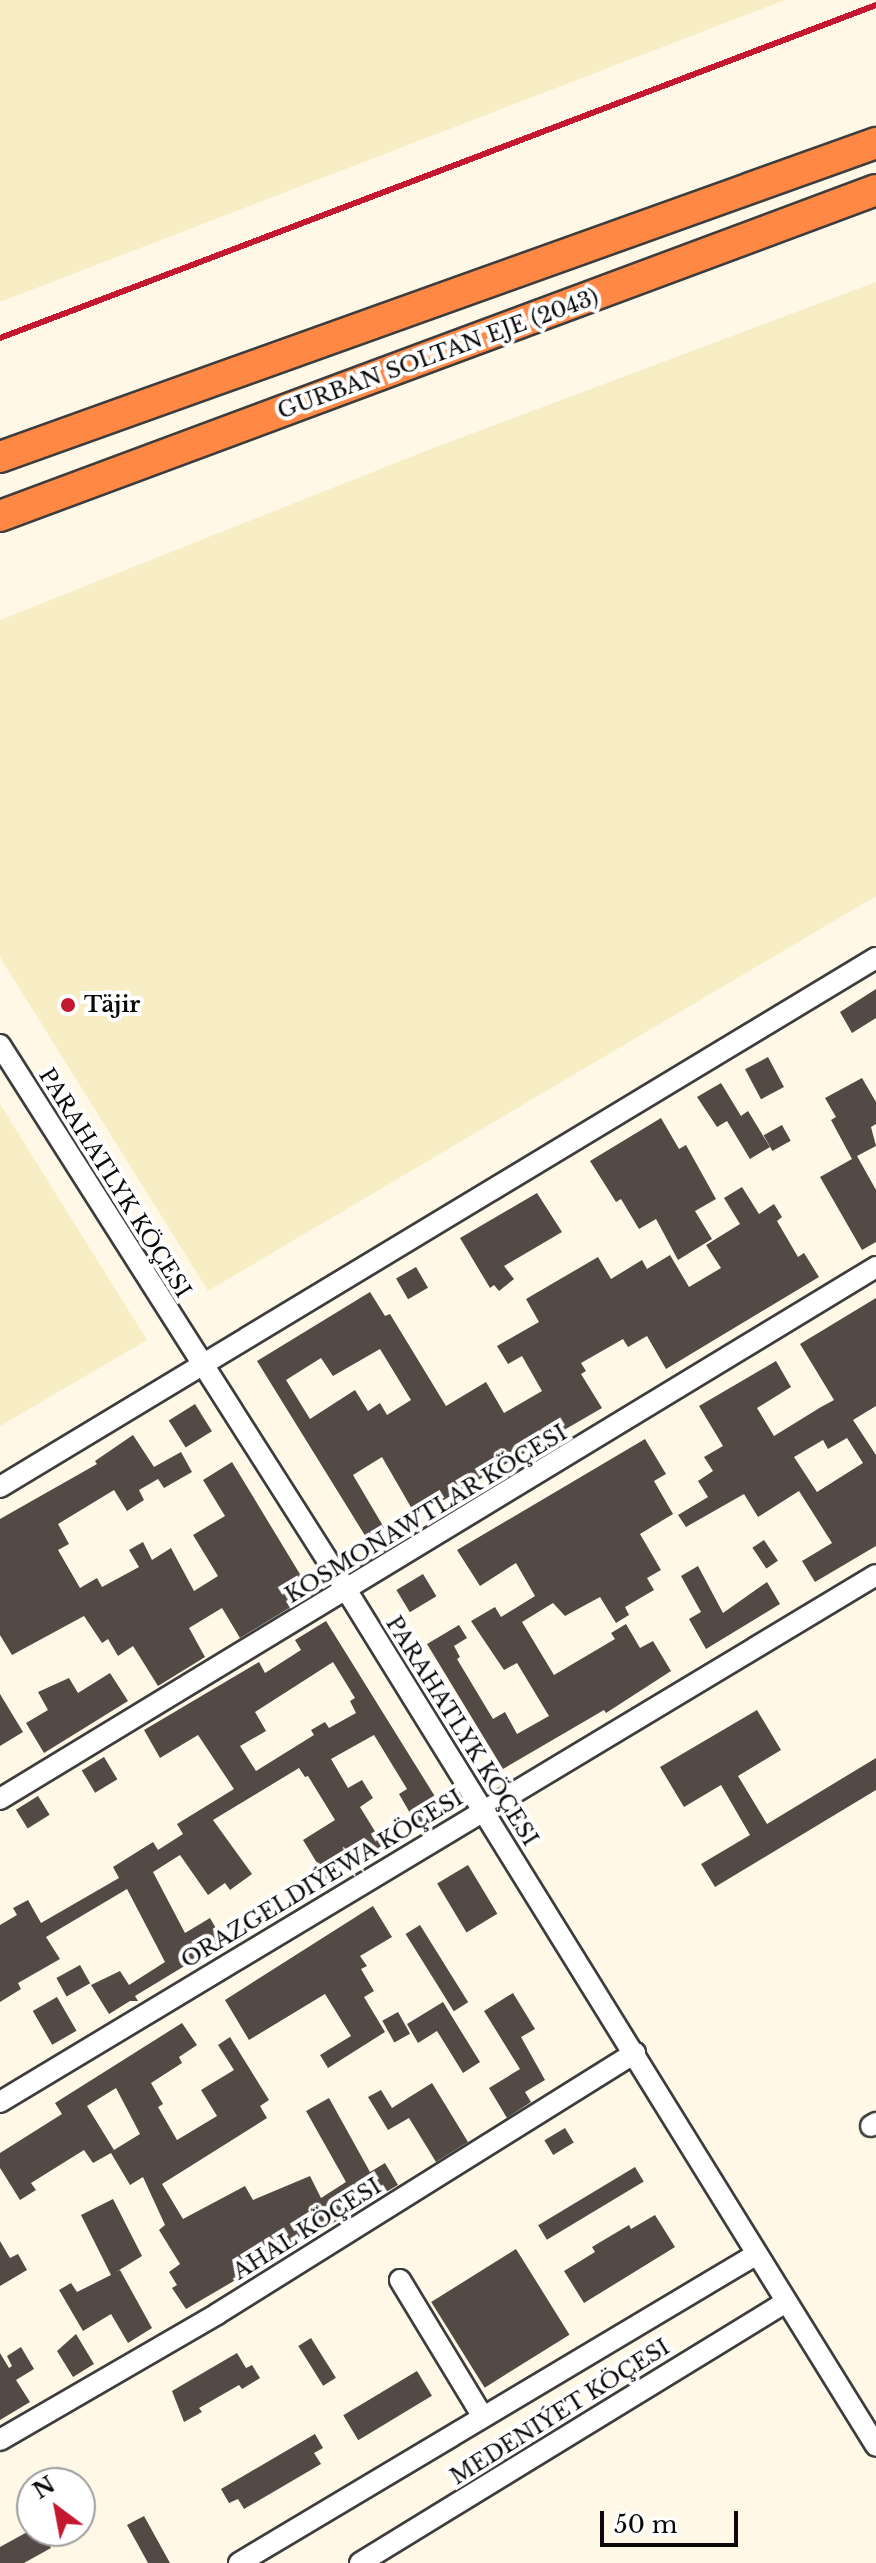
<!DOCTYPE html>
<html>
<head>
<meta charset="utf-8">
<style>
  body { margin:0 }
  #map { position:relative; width:876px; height:2563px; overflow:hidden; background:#fff8e7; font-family:"Libre Baskerville",serif }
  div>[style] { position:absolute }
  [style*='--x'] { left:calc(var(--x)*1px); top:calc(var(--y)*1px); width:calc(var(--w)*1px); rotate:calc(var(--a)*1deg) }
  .farmland>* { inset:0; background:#f7eec5 }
  .building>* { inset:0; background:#534a46; transform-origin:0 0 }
  .roads { filter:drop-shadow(2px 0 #3d3d3d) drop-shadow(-2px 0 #3d3d3d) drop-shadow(0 2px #3d3d3d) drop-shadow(0 -2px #3d3d3d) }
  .minor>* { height:20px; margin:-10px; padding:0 10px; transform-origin:10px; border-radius:10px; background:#fff }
  .highway>* { height:30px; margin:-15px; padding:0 15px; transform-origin:15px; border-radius:15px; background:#ff8845 }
  .rail>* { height:6px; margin:-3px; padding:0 3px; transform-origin:3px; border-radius:3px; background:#c41831 }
  .dots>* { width:22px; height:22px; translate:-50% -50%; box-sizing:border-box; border:4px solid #fff; border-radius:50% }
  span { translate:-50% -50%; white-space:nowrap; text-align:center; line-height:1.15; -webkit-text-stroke:8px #fff; paint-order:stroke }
  .street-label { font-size:22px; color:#0a0a0a }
  .poi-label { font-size:22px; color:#0a0a0a; font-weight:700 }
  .left { translate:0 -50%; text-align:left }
  .north { position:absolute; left:16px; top:2467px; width:80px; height:80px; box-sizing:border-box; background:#fff; border:2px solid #9d9d9d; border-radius:50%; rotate:328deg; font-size:22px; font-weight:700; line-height:32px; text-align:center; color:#0a0a0a }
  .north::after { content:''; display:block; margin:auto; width:28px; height:36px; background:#c41831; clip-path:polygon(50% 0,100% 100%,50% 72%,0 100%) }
  .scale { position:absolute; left:600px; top:2511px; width:138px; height:36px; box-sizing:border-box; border:4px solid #0a0a0a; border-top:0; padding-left:10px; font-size:24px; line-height:28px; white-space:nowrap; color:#0a0a0a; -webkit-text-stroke:6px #fff; paint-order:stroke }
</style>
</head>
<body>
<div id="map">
  <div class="farmland">
    <div style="clip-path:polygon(0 0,785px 0,0 302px)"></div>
    <div style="clip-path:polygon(876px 282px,876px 896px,208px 1291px,0 957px,0 620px,428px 450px)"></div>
    <div style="clip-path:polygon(0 1104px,147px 1340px,0 1426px)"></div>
  </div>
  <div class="building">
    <div style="clip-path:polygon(876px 989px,876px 1018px,852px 1033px,840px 1012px)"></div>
    <div style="left:768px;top:1057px;width:34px;height:26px;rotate:62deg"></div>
    <div style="clip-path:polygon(862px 1078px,876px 1102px,876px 1124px,871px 1127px,876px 1146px,857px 1156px,876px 1190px,876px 1242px,862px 1250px,820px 1177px,852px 1159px,831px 1120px,836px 1117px,825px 1098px)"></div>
    <div style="clip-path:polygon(721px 1083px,741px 1116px,748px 1111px,770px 1147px,750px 1159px,727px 1121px,717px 1127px,697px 1097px)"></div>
    <div style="clip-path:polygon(661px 1118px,679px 1149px,686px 1145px,716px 1199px,695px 1211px,712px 1239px,678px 1260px,656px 1219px,639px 1229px,621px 1199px,616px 1202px,590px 1161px)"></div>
    <div style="left:782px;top:1125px;width:18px;height:21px;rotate:61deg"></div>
    <div style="clip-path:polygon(evenodd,742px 1187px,759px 1214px,774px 1204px,782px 1217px,777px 1221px,798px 1257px,804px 1253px,819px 1277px,666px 1369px,647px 1336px,628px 1347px,623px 1339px,581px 1363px,586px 1371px,581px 1374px,602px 1408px,416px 1516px,382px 1457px,353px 1475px,386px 1531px,369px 1542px,257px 1361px,370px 1292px,385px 1316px,390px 1314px,446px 1406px,486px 1382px,504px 1413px,542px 1391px,522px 1356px,508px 1364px,497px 1346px,539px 1322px,526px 1299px,598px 1257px,611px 1279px,642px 1260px,647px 1269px,670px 1255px,689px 1287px,721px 1268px,706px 1245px,740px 1224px,724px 1198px,742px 1187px,380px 1349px,411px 1400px,387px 1415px,380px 1403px,368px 1411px,355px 1390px,310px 1419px,286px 1380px,321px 1358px,333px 1376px,380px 1349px)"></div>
    <div style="clip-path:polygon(537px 1193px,562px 1232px,504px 1266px,514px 1279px,499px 1291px,494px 1285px,490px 1288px,460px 1238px)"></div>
    <div style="left:416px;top:1267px;width:24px;height:23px;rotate:60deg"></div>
    <div style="clip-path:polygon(evenodd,876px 1298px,876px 1406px,853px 1420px,876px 1455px,876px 1546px,815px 1582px,802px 1561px,832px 1543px,799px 1491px,758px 1517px,744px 1494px,686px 1527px,678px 1515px,708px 1497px,698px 1481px,713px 1471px,704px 1457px,723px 1446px,699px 1406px,776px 1361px,791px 1387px,757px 1408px,774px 1436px,821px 1407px,834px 1400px,800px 1344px,876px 1298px,847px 1438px,863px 1463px,817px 1492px,794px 1457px,823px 1440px,828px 1449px,847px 1438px)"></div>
    <div style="left:195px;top:1404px;width:32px;height:31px;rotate:58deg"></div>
    <div style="clip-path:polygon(133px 1435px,154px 1467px,181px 1452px,192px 1472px,164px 1488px,158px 1479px,139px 1490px,144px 1500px,127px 1511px,114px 1490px,58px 1524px,69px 1544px,58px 1550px,80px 1588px,97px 1578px,102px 1587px,139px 1567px,129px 1550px,143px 1542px,152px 1560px,171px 1548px,194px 1591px,218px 1576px,193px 1535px,225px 1516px,203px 1480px,232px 1462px,312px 1594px,240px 1638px,222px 1608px,189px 1628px,205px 1657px,158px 1686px,133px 1646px,118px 1656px,108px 1639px,102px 1643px,84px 1616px,12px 1655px,0 1635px,0 1519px,97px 1464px,95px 1461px)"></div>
    <div style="clip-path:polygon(645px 1439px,666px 1474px,654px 1481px,673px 1514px,640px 1534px,661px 1570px,647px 1578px,654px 1590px,625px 1607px,629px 1615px,616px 1623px,600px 1597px,565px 1616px,553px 1603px,522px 1622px,554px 1675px,615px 1639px,611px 1633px,626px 1624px,640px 1648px,653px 1641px,671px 1671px,606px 1713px,604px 1710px,503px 1769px,427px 1644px,459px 1625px,467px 1638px,454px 1646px,460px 1657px,457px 1659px,493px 1719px,505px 1712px,517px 1734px,549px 1716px,517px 1663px,504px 1670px,471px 1621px,495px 1607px,501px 1617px,535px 1596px,516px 1563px,480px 1586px,457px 1550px)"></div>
    <div style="left:764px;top:1540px;width:25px;height:14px;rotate:56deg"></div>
    <div style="clip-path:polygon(698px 1566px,723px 1613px,767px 1582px,780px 1604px,706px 1649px,689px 1619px,701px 1612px,681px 1576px)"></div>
    <div style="left:423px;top:1574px;width:26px;height:31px;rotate:59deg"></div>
    <div style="clip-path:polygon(evenodd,326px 1621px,444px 1811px,418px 1827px,399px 1794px,407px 1789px,374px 1735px,331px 1759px,348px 1788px,362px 1780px,373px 1798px,360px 1807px,384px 1846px,328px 1881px,303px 1840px,335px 1820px,308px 1776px,305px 1777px,299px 1768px,213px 1820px,252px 1874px,230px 1890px,225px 1883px,208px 1895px,180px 1855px,153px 1872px,185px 1933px,210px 1918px,224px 1942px,135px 1996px,138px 2001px,130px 2001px,109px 2014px,91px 1985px,120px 1971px,129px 1985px,165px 1962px,127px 1889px,46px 1937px,60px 1959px,18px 1983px,21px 1989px,0 2002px,0 1925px,17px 1915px,13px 1908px,28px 1900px,41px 1923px,119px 1878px,113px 1867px,153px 1842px,158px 1850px,183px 1834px,177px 1824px,234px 1789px,198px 1735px,160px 1758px,144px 1730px,259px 1662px,265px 1673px,301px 1650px,295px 1640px,326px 1621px,333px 1662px,355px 1698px,350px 1701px,356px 1713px,329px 1728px,325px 1722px,311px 1730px,314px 1735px,256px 1771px,240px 1746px,266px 1731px,255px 1712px,333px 1662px)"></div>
    <div style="clip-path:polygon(110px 1673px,128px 1701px,44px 1753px,26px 1723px,48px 1710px,38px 1692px,69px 1678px,78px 1693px)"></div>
    <div style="clip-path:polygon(0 1694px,23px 1732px,0 1746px)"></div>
    <div style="clip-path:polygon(757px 1710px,781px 1750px,738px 1776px,767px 1824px,876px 1758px,876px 1790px,715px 1887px,701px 1864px,750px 1835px,721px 1785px,684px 1807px,660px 1767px)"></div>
    <div style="left:104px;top:1757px;width:26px;height:26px;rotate:59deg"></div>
    <div style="left:38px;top:1796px;width:22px;height:26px;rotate:58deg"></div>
    <div style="left:468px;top:1865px;width:57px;height:36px;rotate:59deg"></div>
    <div style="clip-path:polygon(373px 1906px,392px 1937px,360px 1956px,367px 1966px,361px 1969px,374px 1991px,364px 1997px,385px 2032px,328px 2068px,320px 2055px,351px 2036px,325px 1994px,249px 2040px,225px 2000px)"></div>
    <div style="left:420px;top:1925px;width:91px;height:17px;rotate:58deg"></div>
    <div style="left:80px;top:1965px;width:21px;height:27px;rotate:61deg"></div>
    <div style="clip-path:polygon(513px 1993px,535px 2029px,521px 2037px,545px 2080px,525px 2092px,531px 2102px,507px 2118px,489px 2088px,520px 2069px,484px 2011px)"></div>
    <div style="left:57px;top:1997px;width:39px;height:28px;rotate:60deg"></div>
    <div style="clip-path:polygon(443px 2002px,480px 2062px,463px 2073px,437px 2031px,418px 2043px,407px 2024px)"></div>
    <div style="left:398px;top:2012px;width:25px;height:18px;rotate:61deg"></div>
    <div style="clip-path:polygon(evenodd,182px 2023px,197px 2045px,179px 2057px,182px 2063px,151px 2083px,163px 2104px,158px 2107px,177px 2140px,217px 2116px,201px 2090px,234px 2070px,218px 2045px,230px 2037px,269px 2100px,260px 2106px,267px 2118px,162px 2184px,183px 2219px,245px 2186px,253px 2200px,310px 2176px,321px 2198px,346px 2182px,306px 2111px,329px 2098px,370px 2172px,385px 2163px,398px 2185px,186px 2309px,172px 2288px,177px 2285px,169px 2272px,180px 2264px,159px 2230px,165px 2225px,143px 2177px,130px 2185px,111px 2153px,93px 2163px,84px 2150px,31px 2183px,36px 2190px,20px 2200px,0 2168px,0 2153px,62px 2114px,55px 2103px,182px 2023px,116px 2088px,140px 2134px,114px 2150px,87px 2106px,116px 2088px)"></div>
    <div style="clip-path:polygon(432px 2083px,468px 2142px,436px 2162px,409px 2118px,388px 2130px,368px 2097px,381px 2090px,392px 2108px)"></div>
    <div style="left:565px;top:2128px;width:17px;height:24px;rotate:59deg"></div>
    <div style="left:635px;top:2167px;width:17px;height:113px;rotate:59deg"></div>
    <div style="clip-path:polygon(113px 2199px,142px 2256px,116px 2272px,120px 2270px,152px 2328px,128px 2343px,111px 2314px,83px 2331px,59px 2290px,71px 2283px,77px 2292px,111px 2275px,81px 2215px)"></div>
    <div style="clip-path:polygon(655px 2215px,675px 2247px,584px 2303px,564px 2271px,595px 2252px,592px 2247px,629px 2225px,631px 2229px)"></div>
    <div style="clip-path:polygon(0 2241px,10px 2258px,18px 2254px,27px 2270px,0 2286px)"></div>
    <div style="left:516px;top:2249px;width:101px;height:100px;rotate:58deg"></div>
    <div style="clip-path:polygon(76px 2334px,94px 2364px,73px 2377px,57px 2351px)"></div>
    <div style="left:311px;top:2338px;width:47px;height:15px;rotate:58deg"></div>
    <div style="clip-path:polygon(21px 2347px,34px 2369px,16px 2380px,30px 2402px,0 2420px,0 2353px,9px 2368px,12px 2366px,7px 2356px)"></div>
    <div style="clip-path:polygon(237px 2353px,246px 2368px,252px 2365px,260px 2378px,242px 2389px,239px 2385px,199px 2408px,202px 2412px,184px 2422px,172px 2391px)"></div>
    <div style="left:417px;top:2371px;width:29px;height:86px;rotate:59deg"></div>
    <div style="clip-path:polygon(315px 2434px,323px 2448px,314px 2453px,321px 2464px,244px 2509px,238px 2499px,229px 2503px,221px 2489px)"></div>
    <div style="clip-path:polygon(144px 2516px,170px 2563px,148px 2563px,127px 2525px)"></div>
    <div style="clip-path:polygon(29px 2531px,42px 2531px,51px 2548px,24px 2563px,0 2563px,0 2547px)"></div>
  </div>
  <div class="roads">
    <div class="minor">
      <div style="--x:0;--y:1045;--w:647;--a:57.56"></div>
      <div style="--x:347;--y:1591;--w:1005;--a:58.25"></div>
      <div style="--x:0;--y:1487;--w:1023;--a:-31.13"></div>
      <div style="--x:0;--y:1799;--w:1025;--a:-31.27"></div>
      <div style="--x:0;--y:2102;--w:1022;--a:-31.03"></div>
      <div style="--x:871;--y:2126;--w:6;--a:-31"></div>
      <div style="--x:400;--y:2280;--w:160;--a:58.8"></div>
      <div style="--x:0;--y:2440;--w:251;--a:-30.1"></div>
      <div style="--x:217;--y:2314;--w:493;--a:-32"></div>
      <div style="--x:239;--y:2563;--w:603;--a:-30.82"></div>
      <div style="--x:360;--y:2563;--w:500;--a:-31.5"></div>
    </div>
    <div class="highway">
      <div style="--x:0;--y:457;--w:931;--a:-19.72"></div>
      <div style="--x:0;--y:516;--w:935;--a:-20.41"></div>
    </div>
  </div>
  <div class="rail">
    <div style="--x:0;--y:338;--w:937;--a:-20.81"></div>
  </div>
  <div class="dots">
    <div style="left:68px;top:1005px;background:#c41831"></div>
  </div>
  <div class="street-label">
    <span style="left:438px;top:354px;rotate:-20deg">GURBAN SOLTAN EJE (2043)</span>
    <span style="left:115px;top:1183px;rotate:58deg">PARAHATLYK KÖÇESI</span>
    <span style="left:426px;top:1514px;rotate:-31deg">KOSMONAWTLAR KÖÇESI</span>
    <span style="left:462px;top:1731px;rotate:58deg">PARAHATLYK KÖÇESI</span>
    <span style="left:322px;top:1879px;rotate:-31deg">ORAZGELDIÝEWA KÖÇESI</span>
    <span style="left:307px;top:2229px;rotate:-32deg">AHAL KÖÇESI</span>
    <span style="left:560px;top:2412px;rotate:-32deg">MEDENIÝET KÖÇESI</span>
  </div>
  <div class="poi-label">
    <span class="left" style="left:84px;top:1005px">Täjir</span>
  </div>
  <div class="north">N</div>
  <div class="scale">50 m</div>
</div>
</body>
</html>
